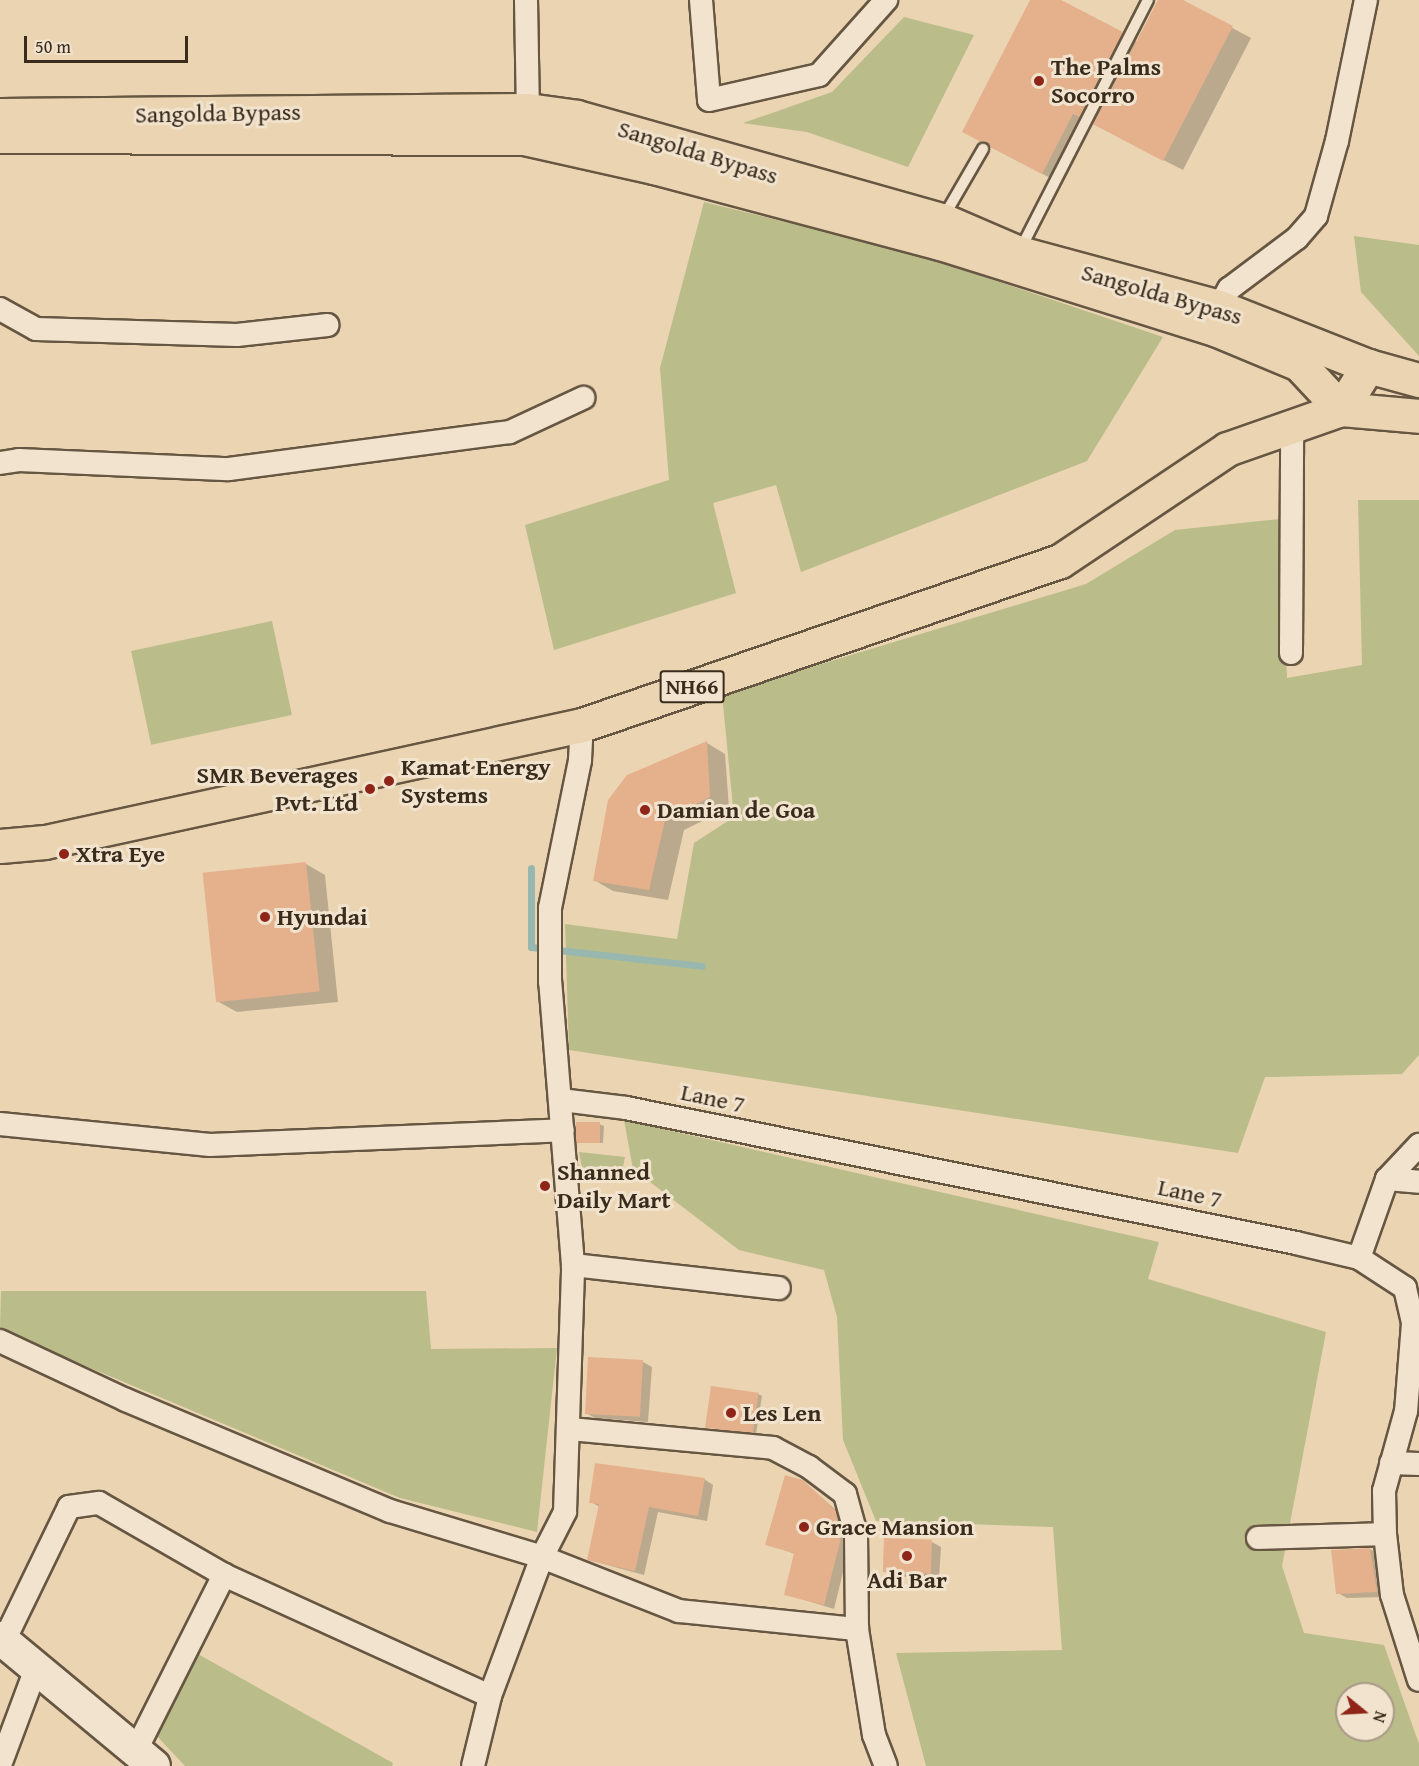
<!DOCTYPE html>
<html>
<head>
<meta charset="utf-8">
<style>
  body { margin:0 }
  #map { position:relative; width:1419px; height:1766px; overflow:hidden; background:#ead4b2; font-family:"Gentium Book Plus",serif }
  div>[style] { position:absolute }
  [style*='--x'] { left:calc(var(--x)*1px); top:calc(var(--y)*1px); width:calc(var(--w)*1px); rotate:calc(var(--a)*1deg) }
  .green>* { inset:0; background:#babc8a; transform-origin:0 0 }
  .shadow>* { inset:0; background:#0003 }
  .stream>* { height:7px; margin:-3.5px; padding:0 3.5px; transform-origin:3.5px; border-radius:3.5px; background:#98b8af }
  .building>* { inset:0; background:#e5b18d; transform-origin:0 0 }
  .roads { filter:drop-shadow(2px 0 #665642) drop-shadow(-2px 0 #665642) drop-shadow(0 2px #665642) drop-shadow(0 -2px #665642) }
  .lane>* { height:10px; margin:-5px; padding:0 5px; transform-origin:5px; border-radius:5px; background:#f1e3cd }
  .street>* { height:22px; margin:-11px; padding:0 11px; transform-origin:11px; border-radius:11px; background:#f1e3cd }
  .secondary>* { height:32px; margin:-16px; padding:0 16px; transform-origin:16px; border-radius:16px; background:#f1e3cd }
  .primary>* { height:33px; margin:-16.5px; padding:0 16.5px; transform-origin:16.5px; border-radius:16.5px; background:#ead4b2 }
  .highway>* { height:33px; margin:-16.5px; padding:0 16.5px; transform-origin:16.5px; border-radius:16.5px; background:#ead4b2 }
  .dots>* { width:16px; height:16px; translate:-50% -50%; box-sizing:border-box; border:3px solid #f1e3cd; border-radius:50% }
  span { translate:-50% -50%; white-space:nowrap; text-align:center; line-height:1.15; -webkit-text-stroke:6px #f1e3cd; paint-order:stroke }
  .shield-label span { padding:2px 4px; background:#f1e3cd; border:2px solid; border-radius:4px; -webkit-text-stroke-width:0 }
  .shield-label { font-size:22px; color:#3a2c1d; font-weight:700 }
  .poi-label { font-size:24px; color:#3a2c1d; font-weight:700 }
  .left { translate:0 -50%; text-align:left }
  .right { translate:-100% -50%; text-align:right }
  .street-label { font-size:24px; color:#3a2c1d }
  .north { position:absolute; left:1335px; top:1682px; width:60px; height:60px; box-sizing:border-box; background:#f1e3cd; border:2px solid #a89a87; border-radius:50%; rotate:108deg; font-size:16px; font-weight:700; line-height:24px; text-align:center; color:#3a2c1d }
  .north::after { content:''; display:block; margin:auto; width:21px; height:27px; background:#8f2418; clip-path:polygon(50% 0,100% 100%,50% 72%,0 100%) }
  .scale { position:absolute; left:24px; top:36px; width:164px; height:27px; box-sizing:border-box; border:3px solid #3a2c1d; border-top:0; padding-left:8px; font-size:18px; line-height:21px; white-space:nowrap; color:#3a2c1d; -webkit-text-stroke:4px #f1e3cd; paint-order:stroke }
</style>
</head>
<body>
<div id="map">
  <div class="green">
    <div style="clip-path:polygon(904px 17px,974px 35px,908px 167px,807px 132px,743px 123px,832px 92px)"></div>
    <div style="clip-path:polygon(704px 202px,916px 254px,1163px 337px,1087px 461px,801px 572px,776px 485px,713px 503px,736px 593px,554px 650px,525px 525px,669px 480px,660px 368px)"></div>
    <div style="clip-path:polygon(1354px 236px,1419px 245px,1419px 356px,1361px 292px)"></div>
    <div style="clip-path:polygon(1358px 500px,1419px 500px,1419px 1055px,1402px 1074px,1265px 1077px,1238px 1153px,569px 1050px,565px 924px,677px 939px,694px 843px,734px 817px,722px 694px,1086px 584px,1175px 530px,1280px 519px,1287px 678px,1362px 665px)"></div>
    <div style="left:272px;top:621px;width:96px;height:144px;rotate:78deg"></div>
    <div style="clip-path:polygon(evenodd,624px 1120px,1159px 1242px,1148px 1279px,1326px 1332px,1282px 1566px,1304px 1633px,1384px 1645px,1419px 1744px,1419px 1766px,926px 1766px,896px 1653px,1062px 1650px,1053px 1527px,876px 1521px,843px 1440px,837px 1317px,824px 1270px,739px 1250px,633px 1169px,624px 1120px,1347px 1694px,1383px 1694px,1383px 1730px,1347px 1730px,1347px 1694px)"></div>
    <div style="clip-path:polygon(579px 1152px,625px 1157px,621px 1177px,585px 1183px)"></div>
    <div style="clip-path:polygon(1px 1291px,426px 1291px,431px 1349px,557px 1348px,537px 1532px,400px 1498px,0 1330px)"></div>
    <div style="clip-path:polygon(196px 1653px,393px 1763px,392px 1766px,185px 1766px,154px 1733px)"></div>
  </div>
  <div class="shadow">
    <div style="clip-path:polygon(1032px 0,1057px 0,1138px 42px,1160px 0,1180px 0,1251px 38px,1183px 170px,1093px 124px,1062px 184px,983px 143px)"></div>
    <div style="clip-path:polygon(707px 743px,725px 754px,729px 808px,684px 830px,668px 900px,613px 891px,594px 880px)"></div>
    <div style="clip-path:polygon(306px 864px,325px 875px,338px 1002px,237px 1012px,217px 1001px)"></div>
    <div style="clip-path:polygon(599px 1124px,604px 1126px,603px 1143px,580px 1142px)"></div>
    <div style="clip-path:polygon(643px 1362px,652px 1367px,648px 1422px,595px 1418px,586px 1413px)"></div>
    <div style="clip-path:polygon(758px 1394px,762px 1396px,756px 1434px,707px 1427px)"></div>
    <div style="clip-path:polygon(704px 1479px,713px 1485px,707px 1521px,658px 1512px,644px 1575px,589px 1560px,600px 1507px,591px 1502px)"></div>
    <div style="clip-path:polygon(803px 1481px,845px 1518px,849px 1548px,834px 1609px,785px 1594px,795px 1554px,767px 1544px)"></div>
    <div style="clip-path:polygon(932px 1542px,941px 1547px,939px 1579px,893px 1576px,884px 1571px)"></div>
    <div style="clip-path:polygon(1370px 1549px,1379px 1555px,1385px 1597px,1347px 1598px,1338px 1593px)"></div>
  </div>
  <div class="stream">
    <div style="--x:531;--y:868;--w:79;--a:90"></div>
    <div style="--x:531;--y:947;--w:172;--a:6.3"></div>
  </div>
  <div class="building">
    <div style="clip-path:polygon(1030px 0,1061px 0,1123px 32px,1080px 117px,1073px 114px,1042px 174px,962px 132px)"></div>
    <div style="clip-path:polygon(1158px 0,1183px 0,1233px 26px,1163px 161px,1093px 124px)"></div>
    <div style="clip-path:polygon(707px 741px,710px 797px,665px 820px,649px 890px,593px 881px,608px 800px,627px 775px)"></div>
    <div style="left:306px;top:862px;width:130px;height:104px;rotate:84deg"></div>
    <div style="left:576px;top:1122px;width:24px;height:21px"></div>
    <div style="left:588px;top:1357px;width:55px;height:57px;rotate:3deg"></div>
    <div style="left:711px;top:1386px;width:48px;height:42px;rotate:8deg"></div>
    <div style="clip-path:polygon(595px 1463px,705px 1478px,698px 1516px,649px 1507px,635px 1571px,587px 1560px,599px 1504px,589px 1503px)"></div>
    <div style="clip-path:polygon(785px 1475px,803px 1480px,836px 1511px,840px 1542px,824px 1605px,784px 1595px,794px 1553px,765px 1545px)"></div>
    <div style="left:884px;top:1538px;width:48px;height:34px;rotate:2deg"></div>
    <div style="clip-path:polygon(1370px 1548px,1377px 1592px,1336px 1594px,1331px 1550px)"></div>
  </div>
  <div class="roads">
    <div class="lane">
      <div style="--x:943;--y:218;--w:80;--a:-59.9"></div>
      <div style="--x:1020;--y:250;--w:281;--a:-62.9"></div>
    </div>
    <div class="street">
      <div style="--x:526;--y:0;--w:110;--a:89"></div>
      <div style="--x:701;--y:0;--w:100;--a:85.4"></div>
      <div style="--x:709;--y:100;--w:113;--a:-12.8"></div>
      <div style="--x:819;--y:75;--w:101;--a:-48.2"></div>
      <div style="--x:1219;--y:307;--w:21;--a:-61"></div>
      <div style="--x:1229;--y:289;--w:85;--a:-36.9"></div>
      <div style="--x:1297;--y:238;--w:29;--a:-49"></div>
      <div style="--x:1316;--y:216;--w:78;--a:-74.4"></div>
      <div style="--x:1337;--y:141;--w:144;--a:-78.4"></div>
      <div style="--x:0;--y:309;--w:41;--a:29.1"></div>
      <div style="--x:36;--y:329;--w:201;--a:1.7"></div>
      <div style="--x:237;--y:335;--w:91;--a:-6.3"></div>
      <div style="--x:0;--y:463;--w:19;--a:-9"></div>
      <div style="--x:19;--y:460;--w:210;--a:2.5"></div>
      <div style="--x:229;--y:469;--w:283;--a:-7.5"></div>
      <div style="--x:510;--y:432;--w:81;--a:-25"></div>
      <div style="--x:1291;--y:653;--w:227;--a:-89.7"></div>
      <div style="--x:561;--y:1100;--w:65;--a:7"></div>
      <div style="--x:626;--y:1108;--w:683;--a:11.39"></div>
      <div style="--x:1296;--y:1243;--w:65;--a:13.4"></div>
      <div style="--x:1359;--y:1258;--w:55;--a:33.1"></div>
      <div style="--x:1405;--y:1288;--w:36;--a:77"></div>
      <div style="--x:1413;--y:1323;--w:88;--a:94.5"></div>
      <div style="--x:1406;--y:1411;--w:83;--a:105.4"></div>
      <div style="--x:1384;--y:1491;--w:43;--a:88.7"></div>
      <div style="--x:1385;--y:1534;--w:61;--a:83.5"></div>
      <div style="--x:1392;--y:1595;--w:89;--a:72.4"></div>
      <div style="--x:0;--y:1124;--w:211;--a:5.7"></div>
      <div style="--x:210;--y:1145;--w:353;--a:-2.4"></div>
      <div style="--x:1387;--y:1179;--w:32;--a:5"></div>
      <div style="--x:1359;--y:1258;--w:84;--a:-70.5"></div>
      <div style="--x:1387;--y:1179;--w:47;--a:-46.7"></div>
      <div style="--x:573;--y:1265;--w:207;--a:6.4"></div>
      <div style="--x:0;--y:1341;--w:139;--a:25.1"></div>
      <div style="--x:126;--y:1400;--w:286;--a:22.8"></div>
      <div style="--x:390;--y:1511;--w:159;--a:16.8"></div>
      <div style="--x:542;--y:1557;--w:147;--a:21.5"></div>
      <div style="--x:679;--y:1611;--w:179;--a:5.8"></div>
      <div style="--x:570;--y:1429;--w:204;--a:5.3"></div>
      <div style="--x:773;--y:1448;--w:41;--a:27.8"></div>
      <div style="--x:809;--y:1467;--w:45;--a:36.9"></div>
      <div style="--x:845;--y:1494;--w:41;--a:74.6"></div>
      <div style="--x:856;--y:1534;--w:95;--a:89.4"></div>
      <div style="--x:857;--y:1629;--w:107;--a:80.9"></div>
      <div style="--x:874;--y:1735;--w:33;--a:69"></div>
      <div style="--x:1391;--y:1463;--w:28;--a:2"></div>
      <div style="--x:1258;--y:1538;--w:127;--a:-1.8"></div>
      <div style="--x:4;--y:1641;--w:149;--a:-64.1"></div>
      <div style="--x:69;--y:1507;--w:30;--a:-8"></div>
      <div style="--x:99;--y:1503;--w:144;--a:29.9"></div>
      <div style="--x:224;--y:1575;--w:292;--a:24.5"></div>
      <div style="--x:137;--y:1748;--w:194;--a:-63.3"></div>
      <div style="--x:0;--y:1765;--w:106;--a:-69.5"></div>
      <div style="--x:473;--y:1766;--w:72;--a:-76.3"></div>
      <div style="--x:490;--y:1696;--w:148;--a:-69.5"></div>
      <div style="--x:542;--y:1557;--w:51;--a:-62.9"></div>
      <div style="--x:565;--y:1512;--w:247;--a:-88.1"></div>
      <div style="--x:573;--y:1265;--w:284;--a:-94.6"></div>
      <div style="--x:550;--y:982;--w:74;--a:-90"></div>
      <div style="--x:550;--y:908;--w:151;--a:-78.5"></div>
      <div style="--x:580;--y:760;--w:35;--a:-87"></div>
    </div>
    <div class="secondary">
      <div style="--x:0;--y:1638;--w:200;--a:39.7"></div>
    </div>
    <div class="primary">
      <div style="--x:0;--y:136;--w:524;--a:0.22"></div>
      <div style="--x:524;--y:138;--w:133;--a:12.6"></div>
      <div style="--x:654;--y:167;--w:296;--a:14.9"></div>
      <div style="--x:940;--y:243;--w:288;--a:17.4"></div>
      <div style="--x:1215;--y:329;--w:91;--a:22.6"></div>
      <div style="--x:1299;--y:364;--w:62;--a:47"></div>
    </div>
    <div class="highway">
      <div style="--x:0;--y:115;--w:528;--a:-0.54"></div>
      <div style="--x:528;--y:110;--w:49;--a:8.1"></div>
      <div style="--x:577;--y:117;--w:379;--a:15.8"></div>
      <div style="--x:942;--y:220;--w:84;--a:23.2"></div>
      <div style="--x:1019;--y:253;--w:207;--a:15.1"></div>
      <div style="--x:1219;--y:307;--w:160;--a:21.6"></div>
      <div style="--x:1368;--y:366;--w:53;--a:15.4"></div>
      <div style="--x:1341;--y:409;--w:78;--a:5.1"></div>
      <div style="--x:0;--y:846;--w:45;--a:-5.1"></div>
      <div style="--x:45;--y:842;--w:550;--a:-12.29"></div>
      <div style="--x:582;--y:725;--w:505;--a:-18.94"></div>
      <div style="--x:1060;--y:561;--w:201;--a:-33.8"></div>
      <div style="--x:1227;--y:449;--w:121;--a:-19.3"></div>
      <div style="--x:1341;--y:409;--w:51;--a:-57.9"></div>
    </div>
  </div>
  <div class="dots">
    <div style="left:1039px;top:81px;background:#8f2418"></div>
    <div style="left:389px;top:781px;background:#8f2418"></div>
    <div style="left:370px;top:789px;background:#8f2418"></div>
    <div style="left:645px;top:810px;background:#8f2418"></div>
    <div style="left:64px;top:854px;background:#8f2418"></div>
    <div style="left:265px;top:917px;background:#8f2418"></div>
    <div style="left:545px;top:1186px;background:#8f2418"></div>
    <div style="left:731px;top:1413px;background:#8f2418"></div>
    <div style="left:804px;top:1527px;background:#8f2418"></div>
    <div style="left:907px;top:1556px;background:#8f2418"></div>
  </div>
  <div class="shield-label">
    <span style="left:692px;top:687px">NH66</span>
  </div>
  <div class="poi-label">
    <span class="left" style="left:1051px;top:81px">The Palms<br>Socorro</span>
    <span class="left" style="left:401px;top:781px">Kamat Energy<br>Systems</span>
    <span class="right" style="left:358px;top:789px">SMR Beverages<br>Pvt. Ltd</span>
    <span class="left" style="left:657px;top:810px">Damian de Goa</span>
    <span class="left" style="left:76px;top:854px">Xtra Eye</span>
    <span class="left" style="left:277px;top:917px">Hyundai</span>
    <span class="left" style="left:557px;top:1186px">Shanned<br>Daily Mart</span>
    <span class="left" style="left:743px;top:1413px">Les Len</span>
    <span class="left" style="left:816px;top:1527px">Grace Mansion</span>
    <span style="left:907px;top:1580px">Adi Bar</span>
  </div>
  <div class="street-label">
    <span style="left:218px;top:113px;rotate:-1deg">Sangolda Bypass</span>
    <span style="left:698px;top:152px;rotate:17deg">Sangolda Bypass</span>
    <span style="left:1162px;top:294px;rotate:16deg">Sangolda Bypass</span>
    <span style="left:713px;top:1098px;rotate:12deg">Lane 7</span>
    <span style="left:1190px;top:1193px;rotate:12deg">Lane 7</span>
  </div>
  <div class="north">N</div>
  <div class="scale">50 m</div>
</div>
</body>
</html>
